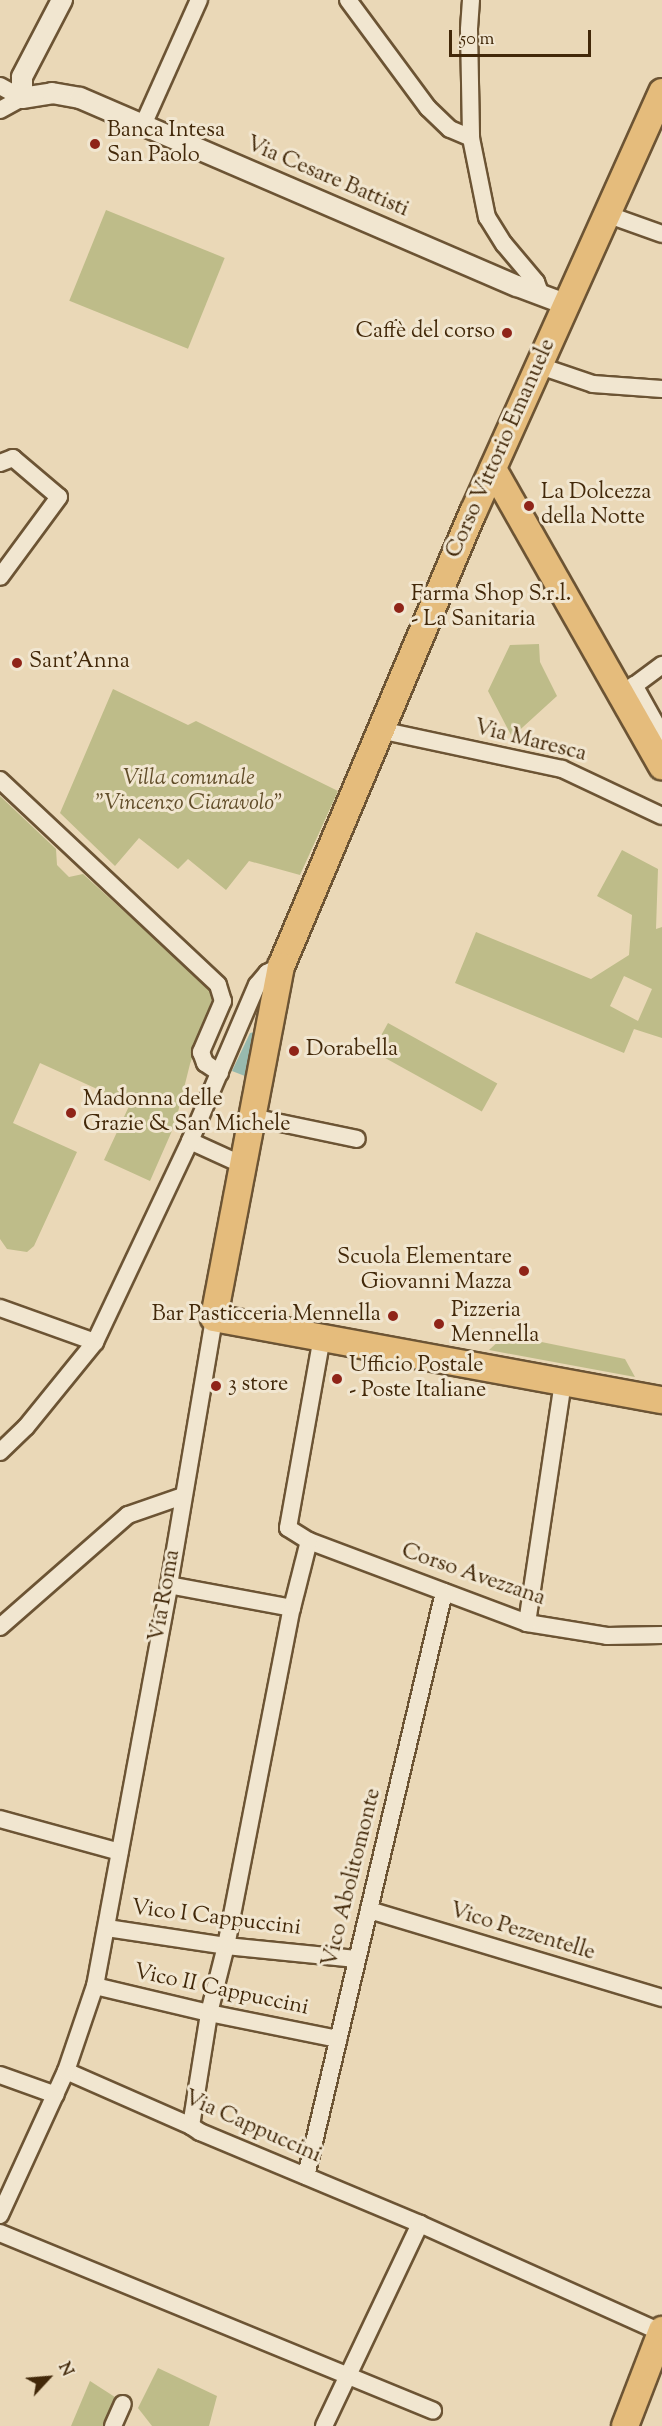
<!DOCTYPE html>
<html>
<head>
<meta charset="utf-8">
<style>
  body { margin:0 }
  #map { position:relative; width:662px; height:2426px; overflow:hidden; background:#ead8b7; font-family:"Sorts Mill Goudy",serif }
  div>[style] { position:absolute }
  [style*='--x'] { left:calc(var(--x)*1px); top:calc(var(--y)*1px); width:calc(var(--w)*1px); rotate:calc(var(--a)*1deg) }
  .green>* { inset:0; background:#bebc89; transform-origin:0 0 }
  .water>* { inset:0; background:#98baae }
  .roads { filter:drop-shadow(2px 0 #6c5434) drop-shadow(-2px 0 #6c5434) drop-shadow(0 2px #6c5434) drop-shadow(0 -2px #6c5434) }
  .minor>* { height:16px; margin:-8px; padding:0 8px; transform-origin:8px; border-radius:8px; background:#f1e6d0 }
  .tertiary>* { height:20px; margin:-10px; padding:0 10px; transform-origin:10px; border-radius:10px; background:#f1e6d0 }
  .primary>* { height:26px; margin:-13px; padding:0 13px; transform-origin:13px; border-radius:13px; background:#e5bc7c }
  .dots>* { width:16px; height:16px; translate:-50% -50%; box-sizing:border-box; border:3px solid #f1e6d0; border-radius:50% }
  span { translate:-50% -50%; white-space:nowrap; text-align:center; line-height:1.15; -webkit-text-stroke:6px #f1e6d0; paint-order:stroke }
  .poi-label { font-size:22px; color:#422809 }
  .left { translate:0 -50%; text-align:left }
  .right { translate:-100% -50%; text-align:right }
  .street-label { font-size:22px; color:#422809 }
  .park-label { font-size:22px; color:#614d29; font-style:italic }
  .north { position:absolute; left:18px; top:2348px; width:60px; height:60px; -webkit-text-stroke:4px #f1e6d0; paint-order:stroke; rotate:64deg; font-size:16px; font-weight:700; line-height:24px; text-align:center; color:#422809 }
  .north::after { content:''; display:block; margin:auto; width:21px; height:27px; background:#422809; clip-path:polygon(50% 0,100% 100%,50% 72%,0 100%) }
  .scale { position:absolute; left:449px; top:30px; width:142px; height:27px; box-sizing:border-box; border:3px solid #422809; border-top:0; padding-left:8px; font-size:18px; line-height:21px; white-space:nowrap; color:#422809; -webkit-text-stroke:4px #f1e6d0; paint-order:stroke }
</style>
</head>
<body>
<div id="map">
  <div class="green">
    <div style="left:106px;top:210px;width:128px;height:98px;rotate:22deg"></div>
    <div style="clip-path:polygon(539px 644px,540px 662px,557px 696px,512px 737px,488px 691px,510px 645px)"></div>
    <div style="clip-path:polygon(113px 689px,188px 725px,196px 721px,338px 791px,300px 875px,249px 861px,226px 890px,188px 859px,178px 869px,139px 838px,115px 866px,60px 813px)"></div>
    <div style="clip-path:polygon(0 796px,56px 849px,57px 865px,69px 877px,83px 874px,214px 993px,190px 1064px,175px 1124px,150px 1181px,104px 1160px,130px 1104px,40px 1063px,13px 1123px,77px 1152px,34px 1246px,27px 1252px,7px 1249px,0 1239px)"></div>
    <div style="clip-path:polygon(evenodd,622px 850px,658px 869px,656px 929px,662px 927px,662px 1038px,634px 1029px,624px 1053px,455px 983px,476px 932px,591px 979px,629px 955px,632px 915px,597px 896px,622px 850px,624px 976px,652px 989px,638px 1021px,610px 1006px,624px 976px)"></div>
    <div style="left:388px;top:1023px;width:125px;height:32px;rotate:29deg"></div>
    <div style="clip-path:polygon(512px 1336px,625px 1359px,635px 1377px,489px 1350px,501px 1339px)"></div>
    <div style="clip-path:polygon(158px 2368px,217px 2396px,209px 2426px,152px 2426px,138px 2408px)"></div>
    <div style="clip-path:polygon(90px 2381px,118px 2399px,107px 2426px,71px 2426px)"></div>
  </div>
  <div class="water">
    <div style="clip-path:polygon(255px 1032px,258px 1033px,250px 1078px,232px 1071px,250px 1033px)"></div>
  </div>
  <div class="roads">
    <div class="minor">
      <div style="--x:348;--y:0;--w:134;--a:53.5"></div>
      <div style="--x:428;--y:108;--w:30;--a:44"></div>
      <div style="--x:450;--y:129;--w:23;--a:23"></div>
      <div style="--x:471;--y:0;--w:30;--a:94"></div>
      <div style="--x:469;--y:30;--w:108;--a:88.9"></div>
      <div style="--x:471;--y:138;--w:81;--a:78.6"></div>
      <div style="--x:487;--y:217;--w:32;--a:58"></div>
      <div style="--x:504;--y:244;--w:50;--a:49.9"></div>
      <div style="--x:536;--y:282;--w:14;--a:69"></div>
      <div style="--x:0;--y:86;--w:25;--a:29"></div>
      <div style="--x:0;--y:110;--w:25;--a:-29"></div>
      <div style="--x:143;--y:125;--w:137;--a:-65.9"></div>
      <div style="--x:606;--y:214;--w:59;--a:19.7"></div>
      <div style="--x:540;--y:366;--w:56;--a:18.8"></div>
      <div style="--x:593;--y:384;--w:69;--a:4.1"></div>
      <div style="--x:0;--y:463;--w:14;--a:-21"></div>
      <div style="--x:13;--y:458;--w:60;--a:40.3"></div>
      <div style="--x:59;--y:497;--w:99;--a:126.4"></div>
      <div style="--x:634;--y:685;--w:57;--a:60.8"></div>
      <div style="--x:627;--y:691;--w:44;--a:-36.6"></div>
      <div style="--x:380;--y:730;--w:186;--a:12.1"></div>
      <div style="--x:562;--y:769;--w:110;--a:25.2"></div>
      <div style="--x:0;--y:780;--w:299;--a:43.2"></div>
      <div style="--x:218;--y:985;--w:17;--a:73"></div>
      <div style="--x:223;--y:1001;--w:56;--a:113.3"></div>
      <div style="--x:201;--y:1052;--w:12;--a:70"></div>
      <div style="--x:205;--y:1063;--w:18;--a:34"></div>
      <div style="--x:252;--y:1117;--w:107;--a:11.8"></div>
      <div style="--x:190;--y:1141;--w:58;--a:24.4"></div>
      <div style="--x:0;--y:1308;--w:101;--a:19.7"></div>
      <div style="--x:322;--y:1337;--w:194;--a:100.1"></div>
      <div style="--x:288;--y:1528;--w:25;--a:32"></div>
      <div style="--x:309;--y:1541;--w:233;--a:20.6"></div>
      <div style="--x:527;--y:1623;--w:81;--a:9.2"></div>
      <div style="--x:607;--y:1636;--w:55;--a:-1"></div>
      <div style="--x:0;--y:1452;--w:36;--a:-44"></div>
      <div style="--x:26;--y:1427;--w:109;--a:-50.9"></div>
      <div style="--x:95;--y:1342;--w:222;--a:-64.7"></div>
      <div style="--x:190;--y:1141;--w:170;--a:-66.8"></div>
      <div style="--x:257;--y:985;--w:16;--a:-50"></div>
      <div style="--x:267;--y:973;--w:16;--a:-27"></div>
      <div style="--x:169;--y:1585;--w:125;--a:10.6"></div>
      <div style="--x:527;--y:1623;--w:244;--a:-81.5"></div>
      <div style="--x:0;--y:1627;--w:170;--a:-41.2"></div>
      <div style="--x:128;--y:1515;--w:58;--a:-19.1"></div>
      <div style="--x:0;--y:1819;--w:124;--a:15.4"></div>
      <div style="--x:369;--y:1910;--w:306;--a:16.7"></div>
      <div style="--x:107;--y:1928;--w:120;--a:8.6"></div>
      <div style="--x:226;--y:1946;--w:131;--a:5.7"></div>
      <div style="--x:95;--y:1986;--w:117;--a:13.3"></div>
      <div style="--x:209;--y:2013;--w:132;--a:11.4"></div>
      <div style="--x:66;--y:2071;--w:137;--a:23.7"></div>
      <div style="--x:191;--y:2126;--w:11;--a:34"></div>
      <div style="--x:200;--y:2132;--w:238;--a:22.7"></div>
      <div style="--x:420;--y:2224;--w:265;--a:24.2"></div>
      <div style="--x:0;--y:2075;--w:59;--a:19.7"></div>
      <div style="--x:191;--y:2126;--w:114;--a:-80.9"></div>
      <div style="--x:209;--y:2013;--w:69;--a:-75.8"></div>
      <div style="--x:226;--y:1946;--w:344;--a:-79"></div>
      <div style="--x:292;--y:1608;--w:69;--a:-75.8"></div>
      <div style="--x:306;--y:2176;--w:600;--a:-76.7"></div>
      <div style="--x:0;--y:2215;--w:158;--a:-65.4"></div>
      <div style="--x:66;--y:2071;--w:90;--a:-71.2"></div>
      <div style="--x:95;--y:1986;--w:408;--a:-79.5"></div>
      <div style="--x:169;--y:1585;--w:271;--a:-80.4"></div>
      <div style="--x:0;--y:2233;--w:468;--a:22.3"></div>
      <div style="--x:113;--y:2426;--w:24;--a:-66"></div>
      <div style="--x:324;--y:2426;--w:224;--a:-64.6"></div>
    </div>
    <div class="tertiary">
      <div style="--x:62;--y:0;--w:87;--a:117.5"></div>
      <div style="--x:22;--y:77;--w:21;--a:90"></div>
      <div style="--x:22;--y:98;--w:30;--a:-9"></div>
      <div style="--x:52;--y:93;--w:28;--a:10"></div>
      <div style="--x:80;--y:98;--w:476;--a:23.3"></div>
      <div style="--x:517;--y:286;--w:54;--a:20.4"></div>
    </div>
    <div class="primary">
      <div style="--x:662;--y:92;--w:461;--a:114.2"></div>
      <div style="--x:473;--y:512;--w:493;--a:112.9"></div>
      <div style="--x:281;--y:966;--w:358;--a:100.8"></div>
      <div style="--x:214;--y:1318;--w:455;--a:10.4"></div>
      <div style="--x:493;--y:469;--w:342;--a:60.4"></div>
      <div style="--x:625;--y:2426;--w:103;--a:-68.9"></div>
    </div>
  </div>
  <div class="dots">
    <div style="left:95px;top:144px;background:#8f2418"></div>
    <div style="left:507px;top:333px;background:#8f2418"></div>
    <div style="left:529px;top:506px;background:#8f2418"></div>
    <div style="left:399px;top:608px;background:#8f2418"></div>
    <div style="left:17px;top:663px;background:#8f2418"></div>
    <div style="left:294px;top:1051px;background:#8f2418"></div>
    <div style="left:71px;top:1113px;background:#8f2418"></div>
    <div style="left:524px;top:1271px;background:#8f2418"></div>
    <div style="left:393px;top:1316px;background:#8f2418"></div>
    <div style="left:439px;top:1324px;background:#8f2418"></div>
    <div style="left:337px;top:1379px;background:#8f2418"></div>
    <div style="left:216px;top:1386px;background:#8f2418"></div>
  </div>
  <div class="poi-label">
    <span class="left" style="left:107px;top:144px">Banca Intesa<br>San Paolo</span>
    <span class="right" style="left:495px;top:333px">Caffè del corso</span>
    <span class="left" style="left:541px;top:506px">La Dolcezza<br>della Notte</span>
    <span class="left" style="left:411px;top:608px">Farma Shop S.r.l.<br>- La Sanitaria</span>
    <span class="left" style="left:29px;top:663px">Sant'Anna</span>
    <span class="left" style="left:306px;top:1051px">Dorabella</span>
    <span class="left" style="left:83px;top:1113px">Madonna delle<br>Grazie &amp; San Michele</span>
    <span class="right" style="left:512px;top:1271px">Scuola Elementare<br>Giovanni Mazza</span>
    <span class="left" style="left:451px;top:1324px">Pizzeria<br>Mennella</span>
    <span class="right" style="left:381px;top:1316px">Bar Pasticceria Mennella</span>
    <span class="left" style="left:349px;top:1379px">Ufficio Postale<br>- Poste Italiane</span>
    <span class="left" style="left:228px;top:1386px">3 store</span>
  </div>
  <div class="street-label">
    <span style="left:327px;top:178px;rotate:23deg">Via Cesare Battisti</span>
    <span style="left:502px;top:449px;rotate:-66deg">Corso Vittorio Emanuele</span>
    <span style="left:530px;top:742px;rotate:14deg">Via Maresca</span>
    <span style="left:473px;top:1576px;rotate:19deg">Corso Avezzana</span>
    <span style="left:166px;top:1596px;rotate:-80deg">Via Roma</span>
    <span style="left:353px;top:1878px;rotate:-76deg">Vico Abolitomonte</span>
    <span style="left:216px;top:1919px;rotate:7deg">Vico I Cappuccini</span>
    <span style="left:522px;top:1933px;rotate:17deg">Vico Pezzentelle</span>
    <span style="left:221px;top:1991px;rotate:12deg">Vico II Cappuccini</span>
    <span style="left:252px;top:2128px;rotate:24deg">Via Cappuccini</span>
  </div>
  <div class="park-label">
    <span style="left:189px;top:792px">Villa comunale<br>"Vincenzo Ciaravolo"</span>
  </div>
  <div class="north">N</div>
  <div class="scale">50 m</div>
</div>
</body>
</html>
